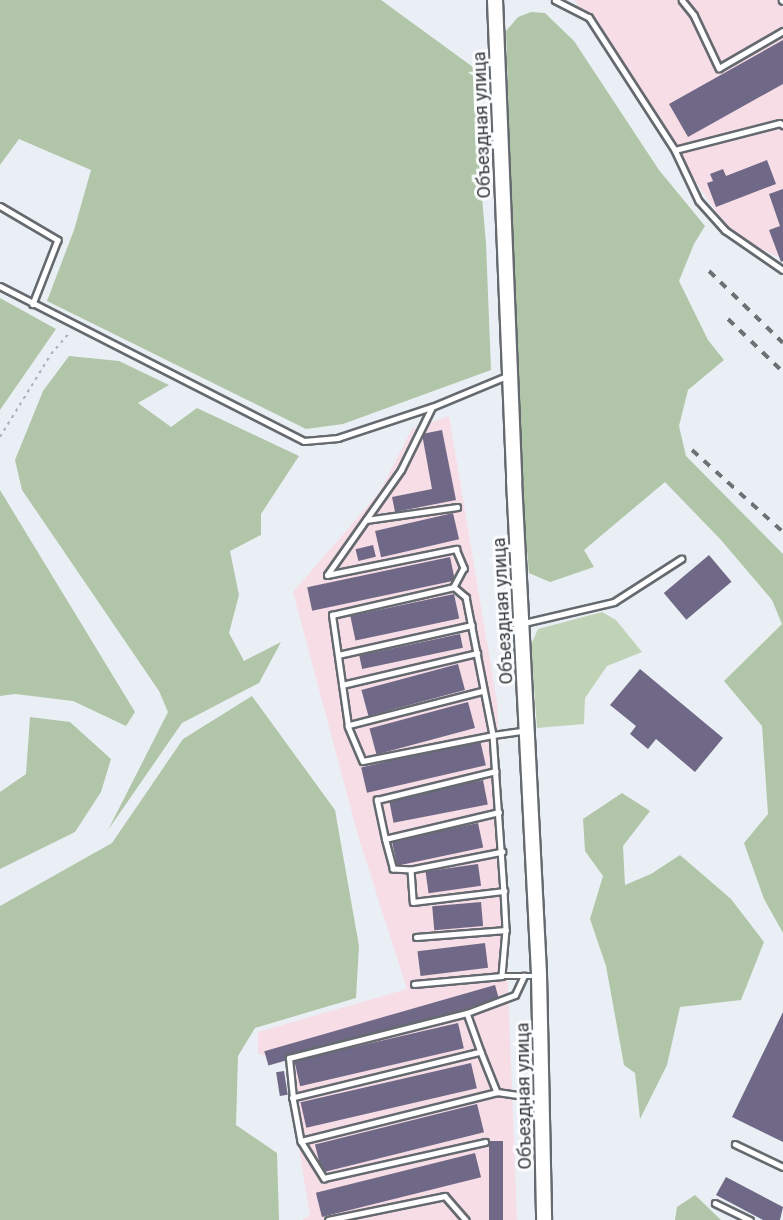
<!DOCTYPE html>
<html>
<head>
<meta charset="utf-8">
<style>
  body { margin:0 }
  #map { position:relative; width:783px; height:1220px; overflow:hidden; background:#eaeff5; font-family:Roboto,sans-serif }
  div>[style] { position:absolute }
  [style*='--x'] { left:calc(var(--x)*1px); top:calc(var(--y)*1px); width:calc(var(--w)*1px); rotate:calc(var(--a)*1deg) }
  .industrial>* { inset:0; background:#f7dde5 }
  .green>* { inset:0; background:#c0d3b7 }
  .forest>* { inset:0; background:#b1c6a8 }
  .building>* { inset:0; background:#6f6886; transform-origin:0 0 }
  .path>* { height:2px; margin-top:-1px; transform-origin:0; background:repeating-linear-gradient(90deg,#adb1b6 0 3px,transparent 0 7.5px) }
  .roads { filter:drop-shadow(2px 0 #656a6f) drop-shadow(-2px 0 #656a6f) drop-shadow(0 2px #656a6f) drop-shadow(0 -2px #656a6f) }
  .lane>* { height:4.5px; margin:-2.25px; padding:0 2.25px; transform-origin:2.25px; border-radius:2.25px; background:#fff }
  .secondary>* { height:14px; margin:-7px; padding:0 7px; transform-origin:7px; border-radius:7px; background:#fff }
  .rail>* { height:4px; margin-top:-2px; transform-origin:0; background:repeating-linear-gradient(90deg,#6e7174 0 8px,transparent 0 16px) }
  span { translate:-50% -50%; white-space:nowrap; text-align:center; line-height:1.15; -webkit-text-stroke:6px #fafcfe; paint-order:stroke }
  .street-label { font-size:18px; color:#343638 }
</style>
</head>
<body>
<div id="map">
  <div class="industrial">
    <div style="clip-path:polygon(574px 0,783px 0,783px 259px,734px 238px)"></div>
    <div style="clip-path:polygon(449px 416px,497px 702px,517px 1220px,302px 1220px,310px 1215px,284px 1058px,258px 1054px,258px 1032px,407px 989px,359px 839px,293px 592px,379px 493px,412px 429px)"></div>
  </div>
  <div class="green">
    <div style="clip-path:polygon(602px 612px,616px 620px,642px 652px,607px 666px,585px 698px,584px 724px,537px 728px,531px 645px,538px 629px)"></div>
  </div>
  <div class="forest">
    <div style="clip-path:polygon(0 0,381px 0,477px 70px,478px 152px,486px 243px,491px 370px,343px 424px,306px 429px,47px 301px,74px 230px,91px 170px,19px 139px,0 165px)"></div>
    <div style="clip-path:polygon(531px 12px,545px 13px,574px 41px,659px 170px,705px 226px,694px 244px,679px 281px,708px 340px,724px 360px,688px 390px,679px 426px,686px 456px,783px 554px,783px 933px,764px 899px,744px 843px,768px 814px,762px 726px,724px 681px,782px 624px,772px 600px,721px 540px,665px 482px,584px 550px,594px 567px,550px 582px,529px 573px,520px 470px,506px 31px,518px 17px)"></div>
    <div style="clip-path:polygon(0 298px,56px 329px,0 410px)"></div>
    <div style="clip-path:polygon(69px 356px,119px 361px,169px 385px,138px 403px,171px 427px,197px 408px,299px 456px,261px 514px,261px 535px,230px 551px,239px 595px,229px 633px,244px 661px,281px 642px,259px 683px,182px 723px,108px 830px,168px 712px,159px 691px,22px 490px,15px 460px,43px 391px)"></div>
    <div style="clip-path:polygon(0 490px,135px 712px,126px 726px,73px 701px,15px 694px,0 696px)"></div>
    <div style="clip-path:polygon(252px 696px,335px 810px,359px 946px,356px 998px,255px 1028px,238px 1056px,236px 1125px,277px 1153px,279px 1220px,0 1220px,0 906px,112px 843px,183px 739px)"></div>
    <div style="clip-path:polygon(30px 717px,70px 722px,111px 759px,101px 792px,75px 832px,0 869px,0 792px,26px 774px)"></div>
    <div style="clip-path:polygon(622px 793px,650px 811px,623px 846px,625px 885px,651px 874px,680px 855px,731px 899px,764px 942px,741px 1000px,680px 1007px,667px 1065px,640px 1119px,635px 1073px,624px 1065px,606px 966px,590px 919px,603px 876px,585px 851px,583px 819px)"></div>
    <div style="clip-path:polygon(695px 1195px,721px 1220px,675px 1220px,677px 1207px)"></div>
  </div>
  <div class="building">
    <div style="clip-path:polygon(783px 40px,783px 84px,688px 137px,669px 104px)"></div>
    <div style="clip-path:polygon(767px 160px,776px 184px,716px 207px,707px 183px,713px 181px,710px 174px,723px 169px,726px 176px)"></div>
    <div style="clip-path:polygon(783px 189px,783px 261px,781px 262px,769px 230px,780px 226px,769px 194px)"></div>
    <div style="clip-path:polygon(442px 430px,456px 500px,395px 512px,392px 497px,432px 489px,422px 434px)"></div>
    <div style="left:453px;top:513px;width:27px;height:80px;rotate:77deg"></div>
    <div style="left:373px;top:545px;width:12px;height:18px;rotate:76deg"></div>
    <div style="left:709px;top:555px;width:35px;height:59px;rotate:50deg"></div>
    <div style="left:450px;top:557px;width:24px;height:146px;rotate:78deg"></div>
    <div style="left:454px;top:594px;width:25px;height:106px;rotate:78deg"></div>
    <div style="left:460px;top:634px;width:14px;height:103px;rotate:78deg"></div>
    <div style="left:458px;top:664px;width:27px;height:100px;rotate:75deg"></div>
    <div style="clip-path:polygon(640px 669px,723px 738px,695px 772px,656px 739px,648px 749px,630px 734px,636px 726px,610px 705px)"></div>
    <div style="left:468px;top:702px;width:27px;height:102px;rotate:75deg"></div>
    <div style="left:480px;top:740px;width:26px;height:122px;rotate:77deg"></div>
    <div style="left:483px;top:780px;width:25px;height:96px;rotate:79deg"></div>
    <div style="left:478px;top:823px;width:25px;height:88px;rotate:78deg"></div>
    <div style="left:478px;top:864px;width:22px;height:53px;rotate:82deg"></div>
    <div style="left:481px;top:902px;width:24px;height:49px;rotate:85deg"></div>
    <div style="left:485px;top:943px;width:25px;height:68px;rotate:83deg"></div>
    <div style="left:495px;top:985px;width:15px;height:240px;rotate:74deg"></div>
    <div style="clip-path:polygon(783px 1012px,783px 1142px,732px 1117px)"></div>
    <div style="left:458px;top:1023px;width:26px;height:168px;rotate:77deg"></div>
    <div style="left:471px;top:1063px;width:26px;height:175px;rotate:77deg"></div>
    <div style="left:284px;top:1071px;width:24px;height:8px;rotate:81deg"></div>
    <div style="left:477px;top:1104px;width:29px;height:167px;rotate:76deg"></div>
    <div style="left:489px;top:1141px;width:14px;height:79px"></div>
    <div style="left:475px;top:1153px;width:25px;height:164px;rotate:76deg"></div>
    <div style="clip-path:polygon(726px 1177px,783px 1207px,780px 1220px,763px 1220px,716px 1195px)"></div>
  </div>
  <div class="path">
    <div style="--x:0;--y:437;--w:97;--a:-58.4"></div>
    <div style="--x:51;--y:354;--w:30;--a:-49"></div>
  </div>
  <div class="roads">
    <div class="lane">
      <div style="--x:555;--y:0;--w:38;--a:27"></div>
      <div style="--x:589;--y:17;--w:158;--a:57.1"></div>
      <div style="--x:675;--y:150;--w:108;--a:-14.4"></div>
      <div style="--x:780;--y:123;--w:4;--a:34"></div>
      <div style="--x:682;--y:0;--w:19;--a:51"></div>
      <div style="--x:694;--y:15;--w:59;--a:64.7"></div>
      <div style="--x:719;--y:68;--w:74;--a:-30"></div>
      <div style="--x:782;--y:0;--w:1;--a:45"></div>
      <div style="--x:675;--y:150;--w:56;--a:64.8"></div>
      <div style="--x:699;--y:201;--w:39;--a:48"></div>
      <div style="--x:725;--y:230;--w:70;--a:34.6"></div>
      <div style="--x:0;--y:206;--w:67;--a:30.4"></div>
      <div style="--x:58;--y:240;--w:69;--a:111.3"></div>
      <div style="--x:0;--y:286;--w:341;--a:27"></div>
      <div style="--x:304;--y:441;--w:34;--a:-5"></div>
      <div style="--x:338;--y:438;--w:99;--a:-18.3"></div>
      <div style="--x:432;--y:407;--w:81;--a:-22.5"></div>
      <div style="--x:366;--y:520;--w:92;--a:-8.1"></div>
      <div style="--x:327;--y:575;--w:128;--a:-54.8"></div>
      <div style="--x:401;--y:470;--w:70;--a:-63.8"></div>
      <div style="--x:327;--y:575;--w:132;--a:-11.4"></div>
      <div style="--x:456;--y:549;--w:21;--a:67"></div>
      <div style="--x:464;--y:568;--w:21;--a:118"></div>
      <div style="--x:524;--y:623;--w:92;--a:-13.1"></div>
      <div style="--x:614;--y:602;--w:80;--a:-32.7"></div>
      <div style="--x:338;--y:655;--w:137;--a:-12.6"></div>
      <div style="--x:342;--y:685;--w:139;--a:-13.3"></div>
      <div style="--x:484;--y:691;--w:140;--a:165.6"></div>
      <div style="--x:348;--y:726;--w:38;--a:67"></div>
      <div style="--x:363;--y:761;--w:133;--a:-11.3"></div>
      <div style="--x:493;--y:735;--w:156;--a:86"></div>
      <div style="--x:504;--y:891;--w:39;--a:87"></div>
      <div style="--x:506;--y:930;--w:46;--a:95"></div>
      <div style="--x:502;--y:976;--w:35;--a:0"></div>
      <div style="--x:348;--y:726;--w:112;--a:-98.2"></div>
      <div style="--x:332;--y:615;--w:125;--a:-12.9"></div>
      <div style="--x:454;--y:587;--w:16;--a:40"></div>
      <div style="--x:466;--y:597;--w:141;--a:78.9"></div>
      <div style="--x:493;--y:735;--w:30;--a:-8"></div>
      <div style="--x:385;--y:839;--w:40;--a:-102"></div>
      <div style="--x:377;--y:800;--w:122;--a:-13.7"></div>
      <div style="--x:503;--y:852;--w:94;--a:168.9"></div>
      <div style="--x:411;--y:870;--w:32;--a:86"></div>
      <div style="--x:413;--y:902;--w:92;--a:-6.9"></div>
      <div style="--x:411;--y:870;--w:18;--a:-177"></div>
      <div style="--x:393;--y:869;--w:31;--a:-105"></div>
      <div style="--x:385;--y:839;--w:117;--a:-13.3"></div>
      <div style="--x:416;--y:937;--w:90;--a:-4.4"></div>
      <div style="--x:414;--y:984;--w:88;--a:-5.2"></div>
      <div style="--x:467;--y:1013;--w:51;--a:-20.6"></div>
      <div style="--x:515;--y:995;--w:21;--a:-65"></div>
      <div style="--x:481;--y:1052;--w:194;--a:166.3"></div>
      <div style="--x:293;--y:1098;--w:40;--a:-95.7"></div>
      <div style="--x:289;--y:1058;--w:184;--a:-14.2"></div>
      <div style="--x:467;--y:1013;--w:41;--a:70.3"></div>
      <div style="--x:481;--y:1052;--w:43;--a:68.2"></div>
      <div style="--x:497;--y:1092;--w:42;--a:8.1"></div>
      <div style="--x:293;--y:1098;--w:44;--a:79.5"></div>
      <div style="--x:301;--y:1141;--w:202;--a:-14"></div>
      <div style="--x:301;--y:1141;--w:44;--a:58.1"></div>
      <div style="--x:324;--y:1178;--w:165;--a:-12.6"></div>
      <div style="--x:735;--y:1144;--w:53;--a:25.6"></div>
      <div style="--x:715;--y:1203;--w:39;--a:26"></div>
      <div style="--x:328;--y:1220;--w:119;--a:-11.6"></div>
      <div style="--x:445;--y:1196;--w:32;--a:49"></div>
    </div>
    <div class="secondary">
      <div style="--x:495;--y:0;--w:480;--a:87.7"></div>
      <div style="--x:514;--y:480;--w:496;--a:87.1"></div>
      <div style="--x:539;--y:975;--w:245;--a:88.8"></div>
    </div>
  </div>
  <div class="rail">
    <div style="--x:709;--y:271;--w:103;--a:44.2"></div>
    <div style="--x:728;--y:319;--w:76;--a:43.9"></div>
    <div style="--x:692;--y:450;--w:122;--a:42"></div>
  </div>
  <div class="street-label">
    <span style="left:482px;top:125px;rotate:-92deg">Объездная улица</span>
    <span style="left:503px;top:611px;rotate:-93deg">Объездная улица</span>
    <span style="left:524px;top:1096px;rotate:-91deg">Объездная улица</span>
  </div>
</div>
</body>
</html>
